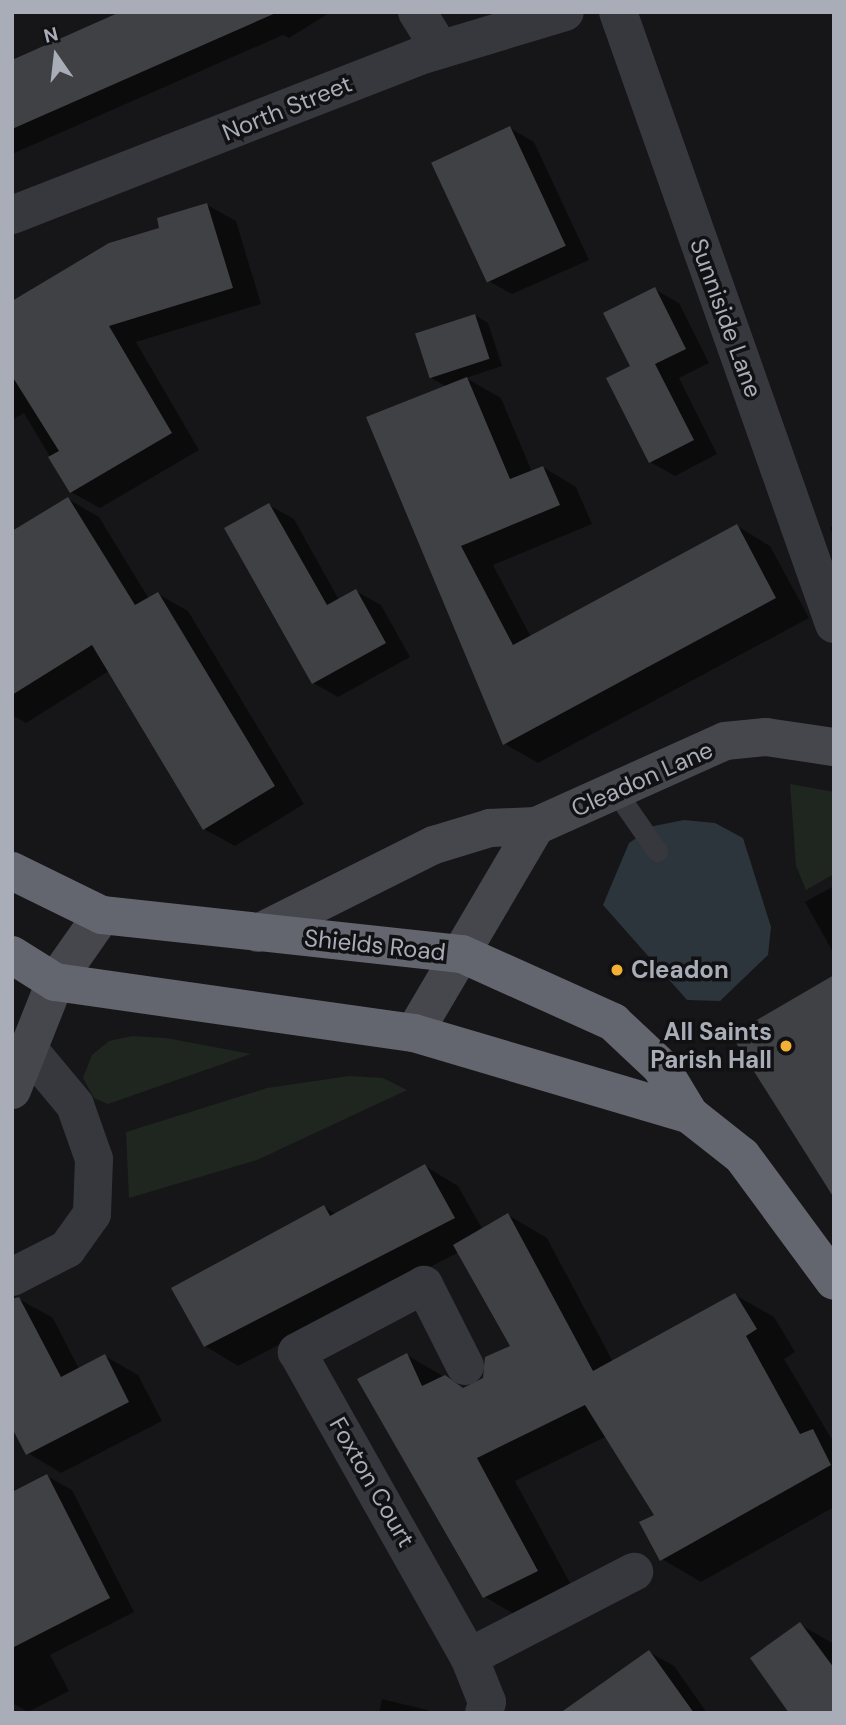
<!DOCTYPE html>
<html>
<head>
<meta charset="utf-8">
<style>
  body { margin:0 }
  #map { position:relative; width:846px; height:1725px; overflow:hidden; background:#161618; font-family:"DM Sans",sans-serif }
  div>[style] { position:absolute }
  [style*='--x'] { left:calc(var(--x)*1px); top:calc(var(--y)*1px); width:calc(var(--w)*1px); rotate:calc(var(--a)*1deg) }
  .green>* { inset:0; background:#1e261f }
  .water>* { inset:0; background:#2c353c }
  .shadow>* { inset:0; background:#0007 }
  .building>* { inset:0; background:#404145; transform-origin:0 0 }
  .lane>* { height:21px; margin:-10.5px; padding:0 10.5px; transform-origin:10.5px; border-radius:10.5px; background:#37383d }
  .street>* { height:38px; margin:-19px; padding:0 19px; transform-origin:19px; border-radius:19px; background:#37383d }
  .secondary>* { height:38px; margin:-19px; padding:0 19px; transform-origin:19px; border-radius:19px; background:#45474d }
  .highway>* { height:38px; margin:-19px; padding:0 19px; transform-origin:19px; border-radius:19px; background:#63666e }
  .dots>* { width:19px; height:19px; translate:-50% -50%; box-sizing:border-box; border:4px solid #111113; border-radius:50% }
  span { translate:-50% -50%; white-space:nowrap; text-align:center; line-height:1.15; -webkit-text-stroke:7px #111113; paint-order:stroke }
  .street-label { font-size:24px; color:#a8adb8 }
  .poi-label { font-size:24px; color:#a8adb8; font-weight:700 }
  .left { translate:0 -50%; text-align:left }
  .right { translate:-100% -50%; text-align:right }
  .frame { position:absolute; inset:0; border:14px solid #a8adb8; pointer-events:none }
  .north { position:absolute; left:21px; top:21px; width:70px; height:70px; -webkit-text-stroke:5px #111113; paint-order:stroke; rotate:346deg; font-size:19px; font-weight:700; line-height:28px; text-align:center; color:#a8adb8 }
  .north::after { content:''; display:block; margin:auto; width:24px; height:32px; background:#a8adb8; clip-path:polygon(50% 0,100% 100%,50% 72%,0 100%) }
</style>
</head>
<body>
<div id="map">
  <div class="green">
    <div style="clip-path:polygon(790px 784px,834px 792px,834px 874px,806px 890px,796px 866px)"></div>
    <div style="clip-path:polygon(132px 1036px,166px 1038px,251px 1054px,108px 1104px,94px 1098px,83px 1078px,92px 1055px,109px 1041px)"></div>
    <div style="clip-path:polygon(349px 1076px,383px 1078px,407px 1090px,257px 1160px,129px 1198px,126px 1132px,267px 1088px)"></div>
  </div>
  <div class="water">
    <div style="clip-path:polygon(684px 820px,715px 823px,743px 838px,771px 927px,768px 955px,720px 1001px,687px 1000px,603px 905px,629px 843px,654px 826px)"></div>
  </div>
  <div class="shadow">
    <div style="clip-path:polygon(124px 12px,331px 12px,289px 38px,283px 35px,12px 154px,12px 62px)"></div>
    <div style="clip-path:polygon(510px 128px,534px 142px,589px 260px,512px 294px,487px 280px)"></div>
    <div style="clip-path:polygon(207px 205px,236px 221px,261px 304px,136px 342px,199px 450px,100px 508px,71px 492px,24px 413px,12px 420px,12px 303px)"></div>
    <div style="clip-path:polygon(654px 289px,679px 303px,709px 363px,679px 378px,717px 454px,675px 476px,650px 462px,632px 367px)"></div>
    <div style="clip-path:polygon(475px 315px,488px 323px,502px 366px,466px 378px,501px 398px,532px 472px,543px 467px,576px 487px,592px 524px,493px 565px,531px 637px,737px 526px,770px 546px,809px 618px,538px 763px,505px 744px,369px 418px,447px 387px,431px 378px)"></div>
    <div style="clip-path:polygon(68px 499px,99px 517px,149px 599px,158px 594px,188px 611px,304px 804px,235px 846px,204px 829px,109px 671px,26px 723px,12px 715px,12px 533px)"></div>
    <div style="clip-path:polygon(269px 505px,294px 519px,339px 600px,356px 591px,381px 605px,410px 657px,338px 697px,313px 683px)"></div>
    <div style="clip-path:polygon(834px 526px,834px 539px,830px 527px)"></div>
    <div style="clip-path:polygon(834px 886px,834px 954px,805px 902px)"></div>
    <div style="clip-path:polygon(425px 1166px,458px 1186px,483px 1230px,508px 1215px,547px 1238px,613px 1362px,735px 1295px,774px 1317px,795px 1352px,784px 1359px,834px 1443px,834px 1507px,701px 1582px,662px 1559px,657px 1516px,607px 1436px,515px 1481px,576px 1594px,524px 1620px,485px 1597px,407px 1355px,465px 1389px,485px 1380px,512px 1346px,459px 1252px,238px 1366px,205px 1346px,324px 1207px,336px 1214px)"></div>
    <div style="clip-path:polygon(19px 1299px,53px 1318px,79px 1369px,105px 1356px,138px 1375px,162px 1421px,61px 1473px,28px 1453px)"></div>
    <div style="clip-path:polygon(47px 1476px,72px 1490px,134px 1612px,50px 1655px,69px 1691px,28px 1712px,12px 1703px,12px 1494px)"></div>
    <div style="clip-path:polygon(801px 1625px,834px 1644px,834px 1713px)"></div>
    <div style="clip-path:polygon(649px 1652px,674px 1666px,707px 1713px,563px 1713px)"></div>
    <div style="clip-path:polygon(382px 1699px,427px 1710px,433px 1713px,379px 1713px)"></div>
  </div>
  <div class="building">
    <div style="clip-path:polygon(120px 12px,278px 12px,12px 129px,12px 60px)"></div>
    <div style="left:510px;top:126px;width:132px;height:87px;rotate:65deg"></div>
    <div style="clip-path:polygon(207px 203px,233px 288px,109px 326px,172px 433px,70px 493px,48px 457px,59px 451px,12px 376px,12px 301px,109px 243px,159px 228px,157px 218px)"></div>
    <div style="clip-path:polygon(655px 287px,686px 349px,655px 364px,694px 440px,649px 463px,606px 378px,630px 366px,603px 313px)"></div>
    <div style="left:475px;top:314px;width:47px;height:63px;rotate:72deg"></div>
    <div style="clip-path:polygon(467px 377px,510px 479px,543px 466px,560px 505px,461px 546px,513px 645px,737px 524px,776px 598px,503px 745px,366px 417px)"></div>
    <div style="clip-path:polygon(68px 497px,135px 605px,158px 592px,275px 786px,203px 830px,92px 645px,12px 695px,12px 531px)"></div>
    <div style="clip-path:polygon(269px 503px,327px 605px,356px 589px,386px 643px,312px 684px,224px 528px)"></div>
    <div style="clip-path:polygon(834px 975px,834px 1198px,731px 1035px)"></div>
    <div style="clip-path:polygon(425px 1164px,455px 1218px,204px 1347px,171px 1288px,324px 1205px,330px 1216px)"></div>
    <div style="clip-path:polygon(508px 1213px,593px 1371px,735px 1293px,757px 1329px,746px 1336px,800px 1434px,813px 1429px,831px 1465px,660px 1561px,639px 1522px,654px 1515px,585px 1405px,477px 1458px,538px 1571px,483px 1598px,357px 1379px,407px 1353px,422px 1386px,445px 1375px,463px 1388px,483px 1378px,485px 1357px,510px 1346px,453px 1245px)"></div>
    <div style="clip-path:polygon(19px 1297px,61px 1377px,105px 1354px,129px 1402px,26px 1455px,12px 1428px,12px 1299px)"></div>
    <div style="clip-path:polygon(47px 1474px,110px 1598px,12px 1648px,12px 1492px)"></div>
    <div style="clip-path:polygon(800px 1622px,834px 1668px,834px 1713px,789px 1713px,750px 1658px)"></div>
    <div style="clip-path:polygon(649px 1650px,694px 1713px,560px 1713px)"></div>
  </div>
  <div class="lane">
    <div style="--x:616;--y:792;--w:72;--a:55.2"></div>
  </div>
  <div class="street">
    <div style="--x:417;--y:12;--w:44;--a:58.1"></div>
    <div style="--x:618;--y:12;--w:649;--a:70.56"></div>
    <div style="--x:12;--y:215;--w:444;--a:-21.3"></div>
    <div style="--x:426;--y:54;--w:145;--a:-16.8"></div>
    <div style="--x:12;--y:1277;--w:62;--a:-27"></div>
    <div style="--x:67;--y:1249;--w:43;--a:-54.5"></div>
    <div style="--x:92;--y:1214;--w:55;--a:-87.9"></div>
    <div style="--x:94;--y:1159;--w:57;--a:-109.4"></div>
    <div style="--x:75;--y:1105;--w:70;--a:-129.8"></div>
    <div style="--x:465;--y:1366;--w:91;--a:-116.8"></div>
    <div style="--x:424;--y:1285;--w:144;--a:152.2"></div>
    <div style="--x:297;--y:1352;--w:350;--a:60.6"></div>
    <div style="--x:469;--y:1657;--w:186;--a:-27.3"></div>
    <div style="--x:469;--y:1657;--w:48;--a:68.2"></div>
    <div style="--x:487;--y:1702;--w:11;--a:105"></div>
  </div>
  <div class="secondary">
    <div style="--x:258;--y:933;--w:197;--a:-26.6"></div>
    <div style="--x:434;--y:845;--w:59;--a:-16.9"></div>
    <div style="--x:490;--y:828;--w:46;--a:-2.5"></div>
    <div style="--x:414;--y:1033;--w:240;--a:-59.5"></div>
    <div style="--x:536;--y:826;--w:207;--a:-24.2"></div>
    <div style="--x:725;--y:741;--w:41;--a:-5.6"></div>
    <div style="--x:766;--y:737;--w:69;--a:8.4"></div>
    <div style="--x:12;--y:1090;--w:116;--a:-68.3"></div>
    <div style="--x:55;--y:982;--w:82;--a:-55"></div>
  </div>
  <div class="highway">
    <div style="--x:12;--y:871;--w:100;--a:26.1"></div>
    <div style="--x:102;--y:915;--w:362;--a:6.2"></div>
    <div style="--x:462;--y:954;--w:166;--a:24.2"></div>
    <div style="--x:613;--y:1022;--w:66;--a:43.2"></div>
    <div style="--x:661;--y:1067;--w:56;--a:58.9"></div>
    <div style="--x:12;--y:955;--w:51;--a:32.1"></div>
    <div style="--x:55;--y:982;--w:363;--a:8.1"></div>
    <div style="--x:414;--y:1033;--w:288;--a:16.5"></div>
    <div style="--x:690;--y:1115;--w:66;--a:38.3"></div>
    <div style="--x:742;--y:1156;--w:155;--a:53.6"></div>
  </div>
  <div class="dots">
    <div style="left:617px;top:970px;background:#f2b134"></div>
    <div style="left:786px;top:1046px;background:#f2b134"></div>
  </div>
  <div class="street-label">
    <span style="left:287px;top:108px;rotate:-22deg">North Street</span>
    <span style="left:726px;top:318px;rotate:70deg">Sunniside Lane</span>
    <span style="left:642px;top:779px;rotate:-24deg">Cleadon Lane</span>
    <span style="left:375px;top:945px;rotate:6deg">Shields Road</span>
    <span style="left:372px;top:1482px;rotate:60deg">Foxton Court</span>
  </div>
  <div class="poi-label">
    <span class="left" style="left:631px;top:970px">Cleadon</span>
    <span class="right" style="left:772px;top:1046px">All Saints<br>Parish Hall</span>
  </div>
  <div class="frame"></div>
  <div class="north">N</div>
</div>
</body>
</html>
